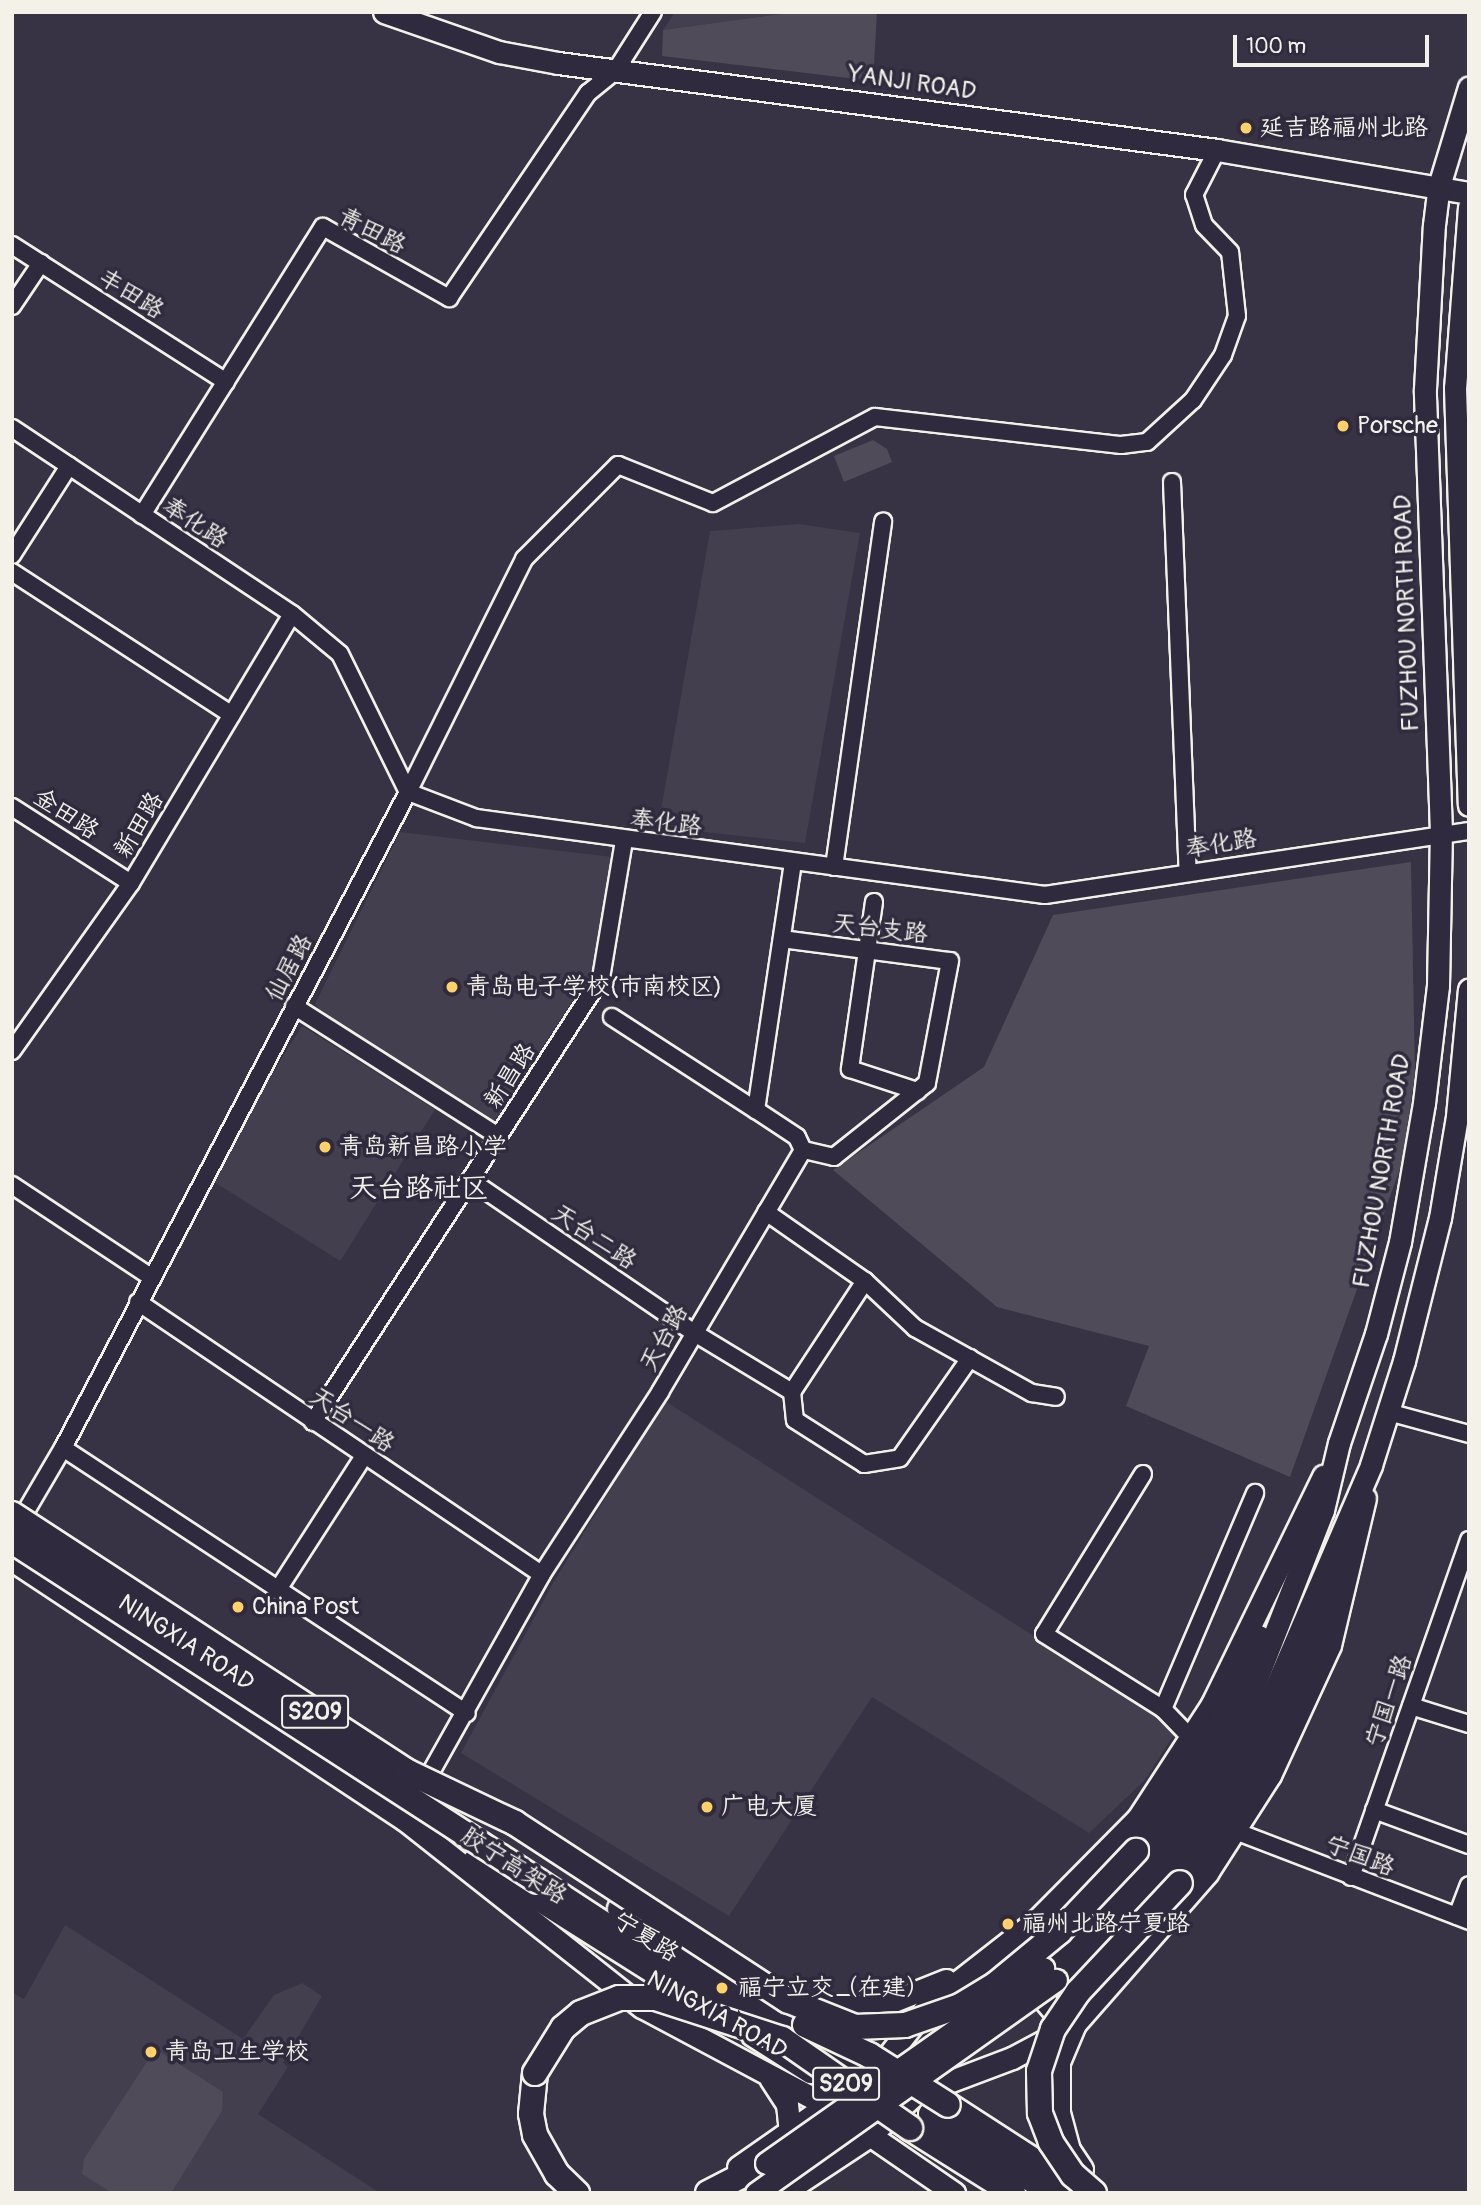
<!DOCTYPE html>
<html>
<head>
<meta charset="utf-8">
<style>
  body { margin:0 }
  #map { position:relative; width:1481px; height:2205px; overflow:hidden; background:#373244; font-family:Pangolin,"LXGW WenKai TC",sans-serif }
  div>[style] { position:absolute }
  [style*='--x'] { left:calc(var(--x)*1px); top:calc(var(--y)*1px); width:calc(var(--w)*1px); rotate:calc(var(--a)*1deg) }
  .built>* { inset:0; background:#433f4e; transform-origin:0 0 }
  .green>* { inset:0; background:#504b59 }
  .roads { filter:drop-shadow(2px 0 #f4f1e8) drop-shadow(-2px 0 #f4f1e8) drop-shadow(0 2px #f4f1e8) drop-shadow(0 -2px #f4f1e8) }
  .minor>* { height:16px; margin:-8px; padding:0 8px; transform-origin:8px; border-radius:8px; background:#2f2a3d }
  .major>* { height:21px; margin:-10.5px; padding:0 10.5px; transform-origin:10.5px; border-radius:10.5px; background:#2f2a3d }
  .highway>* { height:24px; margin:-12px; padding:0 12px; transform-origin:12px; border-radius:12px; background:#2f2a3d }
  .bridges { filter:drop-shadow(2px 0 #f4f1e8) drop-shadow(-2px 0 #f4f1e8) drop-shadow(0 2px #f4f1e8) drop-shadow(0 -2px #f4f1e8) }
  .major-bridge>* { height:21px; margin:-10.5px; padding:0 10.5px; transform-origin:10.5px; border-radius:10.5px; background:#2f2a3d }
  .highway-bridge>* { height:24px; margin:-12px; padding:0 12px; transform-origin:12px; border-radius:12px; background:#2f2a3d }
  .dots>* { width:19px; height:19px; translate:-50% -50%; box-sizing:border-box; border:4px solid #2f2a3d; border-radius:50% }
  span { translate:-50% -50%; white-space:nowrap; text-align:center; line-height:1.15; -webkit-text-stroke:7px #2f2a3d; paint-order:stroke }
  .shield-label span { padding:2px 5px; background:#2f2a3d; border:2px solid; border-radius:5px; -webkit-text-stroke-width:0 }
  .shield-label { font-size:23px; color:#f4f1e8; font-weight:700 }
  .street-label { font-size:24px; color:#f4f1e8 }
  .poi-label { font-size:24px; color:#f4f1e8 }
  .left { translate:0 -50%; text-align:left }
  .quarter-label { font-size:28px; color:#f4f1e8 }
  .frame { position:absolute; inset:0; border:14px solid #f4f1e8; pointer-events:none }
  .scale { position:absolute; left:1233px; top:35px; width:196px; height:32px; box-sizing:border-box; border:4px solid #f4f1e8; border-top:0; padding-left:9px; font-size:21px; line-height:24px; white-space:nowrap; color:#f4f1e8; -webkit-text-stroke:5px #2f2a3d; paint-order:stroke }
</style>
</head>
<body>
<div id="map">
  <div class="built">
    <div style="clip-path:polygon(675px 12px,795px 12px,663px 30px)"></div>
    <div style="clip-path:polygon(799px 524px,860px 533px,805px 843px,658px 827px,710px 531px)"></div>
    <div style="clip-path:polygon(400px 832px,613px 857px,592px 971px,493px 1123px,322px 1014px,315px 1004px)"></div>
    <div style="left:302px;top:1026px;width:157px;height:179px;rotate:32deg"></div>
    <div style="clip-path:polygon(665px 1401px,1178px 1728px,1145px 1780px,1089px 1833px,872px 1697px,729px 1916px,461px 1753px,553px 1583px)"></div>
    <div style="clip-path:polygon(65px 1925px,243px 2039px,274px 1995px,302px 1983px,322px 1996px,283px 2063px,288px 2067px,258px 2114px,380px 2193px,12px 2193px,12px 1992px,24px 1999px)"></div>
  </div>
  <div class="green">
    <div style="clip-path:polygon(795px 12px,877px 12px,873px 81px,662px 56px,663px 30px)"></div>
    <div style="clip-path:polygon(873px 440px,887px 449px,892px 462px,844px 482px,834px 456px)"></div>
    <div style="clip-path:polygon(1411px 862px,1415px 1074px,1402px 1163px,1290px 1477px,1126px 1406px,1149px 1346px,997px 1307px,833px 1170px,984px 1067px,1053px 915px)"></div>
    <div style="clip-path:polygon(160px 2052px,223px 2092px,222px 2111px,171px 2193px,112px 2193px,82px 2174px,84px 2159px,146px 2063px)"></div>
  </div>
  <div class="roads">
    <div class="minor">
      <div style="--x:12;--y:245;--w:254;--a:32.6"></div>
      <div style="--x:12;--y:306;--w:52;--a:-56"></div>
      <div style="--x:12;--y:428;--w:336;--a:33.6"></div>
      <div style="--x:292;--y:614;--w:62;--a:39.8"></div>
      <div style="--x:340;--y:654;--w:154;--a:63.8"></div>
      <div style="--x:408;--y:792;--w:73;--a:20.9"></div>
      <div style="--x:476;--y:818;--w:574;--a:7.71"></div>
      <div style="--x:1045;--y:895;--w:429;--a:-8.6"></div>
      <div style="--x:1172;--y:482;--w:390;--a:87.7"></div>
      <div style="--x:142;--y:515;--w:340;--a:-57.9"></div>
      <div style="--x:323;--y:227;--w:145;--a:29.4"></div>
      <div style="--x:449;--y:298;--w:248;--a:-55.9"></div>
      <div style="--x:588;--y:93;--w:36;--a:-39"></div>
      <div style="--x:616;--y:70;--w:69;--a:-57.5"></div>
      <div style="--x:12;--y:555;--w:106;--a:-57.4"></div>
      <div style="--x:12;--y:572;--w:262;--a:33"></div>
      <div style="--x:12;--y:807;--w:141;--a:32.6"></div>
      <div style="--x:834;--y:867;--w:349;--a:-81.9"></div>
      <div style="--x:874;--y:902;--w:169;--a:98.2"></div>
      <div style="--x:850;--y:1069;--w:71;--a:18.2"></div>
      <div style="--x:782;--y:939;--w:169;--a:7.5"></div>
      <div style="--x:950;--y:961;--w:124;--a:100.7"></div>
      <div style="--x:927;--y:1083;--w:119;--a:141.5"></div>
      <div style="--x:834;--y:1157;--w:32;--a:-167"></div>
      <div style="--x:294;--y:1006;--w:242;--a:32.5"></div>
      <div style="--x:612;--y:1017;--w:171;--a:32.9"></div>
      <div style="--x:12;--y:1051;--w:206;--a:-54.7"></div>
      <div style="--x:131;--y:883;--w:313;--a:-59.1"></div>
      <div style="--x:470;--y:1180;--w:270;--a:34.3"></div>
      <div style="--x:693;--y:1332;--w:116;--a:31.2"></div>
      <div style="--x:12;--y:1185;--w:167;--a:33.5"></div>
      <div style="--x:766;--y:1212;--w:121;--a:34.9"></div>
      <div style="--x:865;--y:1281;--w:69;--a:43.2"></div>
      <div style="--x:915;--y:1328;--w:134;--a:29.1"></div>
      <div style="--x:1032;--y:1393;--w:24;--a:9"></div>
      <div style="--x:865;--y:1281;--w:133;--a:123.3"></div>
      <div style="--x:792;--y:1392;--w:28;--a:84"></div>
      <div style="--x:795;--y:1420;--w:82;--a:32.5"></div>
      <div style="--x:864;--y:1464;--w:36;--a:-9"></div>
      <div style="--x:900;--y:1458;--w:122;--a:-55"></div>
      <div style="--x:138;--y:1302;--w:487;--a:34"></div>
      <div style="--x:1388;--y:1412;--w:84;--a:15.2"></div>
      <div style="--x:313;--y:1422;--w:529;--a:-57.03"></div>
      <div style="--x:601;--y:978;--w:140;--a:-80.5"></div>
      <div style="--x:63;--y:1448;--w:483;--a:33.3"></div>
      <div style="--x:1143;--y:1474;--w:188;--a:121.7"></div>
      <div style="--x:1044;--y:1634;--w:141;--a:32.2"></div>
      <div style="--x:1163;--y:1709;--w:40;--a:46"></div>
      <div style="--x:16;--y:1528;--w:93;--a:-59.6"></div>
      <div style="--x:63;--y:1448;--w:741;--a:-62.26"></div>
      <div style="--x:408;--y:792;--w:260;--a:-63.5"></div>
      <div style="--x:524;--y:559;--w:133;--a:-45"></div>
      <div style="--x:618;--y:465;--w:102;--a:21.8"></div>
      <div style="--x:713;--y:503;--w:183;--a:-28"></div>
      <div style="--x:875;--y:417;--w:248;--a:6.5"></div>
      <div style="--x:1121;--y:445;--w:26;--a:-7"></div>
      <div style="--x:1147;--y:442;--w:62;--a:-42.4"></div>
      <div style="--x:1193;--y:400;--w:54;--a:-56.3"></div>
      <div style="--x:1223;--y:355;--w:41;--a:-70.3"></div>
      <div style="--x:1237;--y:316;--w:64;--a:-96.2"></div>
      <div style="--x:1230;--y:252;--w:37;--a:-134"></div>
      <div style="--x:1204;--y:225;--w:32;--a:-108"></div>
      <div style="--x:1194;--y:195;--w:51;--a:-62.9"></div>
      <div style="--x:277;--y:1591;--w:161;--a:-57.2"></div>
      <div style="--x:1411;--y:1706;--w:61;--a:17.2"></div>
      <div style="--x:1163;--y:1709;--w:235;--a:-66.9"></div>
      <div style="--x:422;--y:1788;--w:245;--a:-60.7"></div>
      <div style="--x:542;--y:1574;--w:217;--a:-57"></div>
      <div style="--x:660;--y:1392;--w:281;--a:-59.4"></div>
      <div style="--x:803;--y:1150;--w:14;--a:-115"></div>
      <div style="--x:797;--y:1137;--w:49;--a:-146.6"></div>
      <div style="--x:756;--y:1110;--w:251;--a:-81.5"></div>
      <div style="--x:1374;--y:1810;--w:101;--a:20.2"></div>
      <div style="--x:1235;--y:1831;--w:251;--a:21"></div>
      <div style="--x:1351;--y:1877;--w:357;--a:-70.7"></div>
      <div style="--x:1457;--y:1916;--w:33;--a:-69"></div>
    </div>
    <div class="major">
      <div style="--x:384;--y:12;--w:122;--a:19.2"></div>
      <div style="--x:499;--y:52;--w:60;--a:10.6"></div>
      <div style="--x:558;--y:63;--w:665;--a:7.52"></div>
      <div style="--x:1217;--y:150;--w:256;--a:9.7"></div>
      <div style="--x:1469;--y:207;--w:182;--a:94.4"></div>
      <div style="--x:1455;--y:388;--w:417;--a:88.1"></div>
      <div style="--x:12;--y:1560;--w:471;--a:33.5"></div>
      <div style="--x:405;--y:1820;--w:302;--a:38.3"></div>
      <div style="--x:642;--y:2007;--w:212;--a:28.1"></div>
      <div style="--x:829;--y:2107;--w:152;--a:34.5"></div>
      <div style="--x:1307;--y:1656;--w:82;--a:-68.5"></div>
      <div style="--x:474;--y:1859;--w:286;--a:32.3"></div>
      <div style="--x:1043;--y:1968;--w:101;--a:-43"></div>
      <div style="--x:1117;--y:1899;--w:67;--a:-50.4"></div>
      <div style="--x:1160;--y:1847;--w:116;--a:-57"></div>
      <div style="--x:1223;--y:1750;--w:57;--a:-63"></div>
      <div style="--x:1249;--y:1699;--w:203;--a:-68.6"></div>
      <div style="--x:1323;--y:1510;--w:69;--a:-76.6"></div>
      <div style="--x:1339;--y:1443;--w:115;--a:-71.3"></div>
      <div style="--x:1376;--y:1334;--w:95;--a:-75.4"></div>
      <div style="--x:1400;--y:1242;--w:141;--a:-80.2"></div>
      <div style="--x:1424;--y:1103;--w:118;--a:-83.2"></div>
      <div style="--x:1438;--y:986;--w:154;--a:-88.9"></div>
      <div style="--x:1441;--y:832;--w:443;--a:-92.1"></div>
      <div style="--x:1425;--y:389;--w:164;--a:-86.9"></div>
      <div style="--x:1434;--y:225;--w:39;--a:-83"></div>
      <div style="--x:1439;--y:186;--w:103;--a:-73.1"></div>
      <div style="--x:1027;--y:1980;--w:45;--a:49.5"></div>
      <div style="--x:1056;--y:2014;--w:20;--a:30"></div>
      <div style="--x:1056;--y:1980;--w:132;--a:-44.7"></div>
      <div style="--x:1150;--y:1887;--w:124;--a:-53.9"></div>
      <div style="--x:1223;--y:1787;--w:91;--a:-61.2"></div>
      <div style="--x:1267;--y:1707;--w:263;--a:-66.7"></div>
      <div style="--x:1371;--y:1465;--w:109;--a:-72.4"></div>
      <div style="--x:1404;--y:1361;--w:147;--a:-75.9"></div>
      <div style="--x:1440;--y:1218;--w:103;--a:-80.5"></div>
      <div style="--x:1457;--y:1116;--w:127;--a:-84.6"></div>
      <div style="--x:816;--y:2006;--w:65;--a:0"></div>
      <div style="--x:881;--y:2006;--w:70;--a:-21.8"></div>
      <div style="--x:752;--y:2035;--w:69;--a:32.5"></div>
      <div style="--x:770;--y:2078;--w:31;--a:57"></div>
      <div style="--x:787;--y:2104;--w:29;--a:84"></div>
      <div style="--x:738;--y:2167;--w:169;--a:-34.9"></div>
      <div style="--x:877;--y:2070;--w:83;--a:-51.9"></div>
      <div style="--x:928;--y:2005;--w:140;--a:-38"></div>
      <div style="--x:1038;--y:1919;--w:142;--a:-45.3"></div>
      <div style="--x:1138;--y:1818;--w:136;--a:-57"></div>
      <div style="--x:1212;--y:1704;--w:254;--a:-64"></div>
      <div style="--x:1082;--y:2169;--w:23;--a:-124"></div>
      <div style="--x:1069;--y:2150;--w:38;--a:-105"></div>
      <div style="--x:1059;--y:2113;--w:51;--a:-90"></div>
      <div style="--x:1059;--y:2062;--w:41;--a:-67.2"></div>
      <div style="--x:1075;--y:2024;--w:201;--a:-48.8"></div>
      <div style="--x:1207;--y:1873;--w:117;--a:-57.3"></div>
      <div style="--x:1270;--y:1775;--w:143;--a:-65.2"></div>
      <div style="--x:1330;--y:1645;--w:151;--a:-76.6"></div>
      <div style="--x:783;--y:2193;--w:103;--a:-33.5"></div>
      <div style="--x:869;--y:2136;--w:61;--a:-42.3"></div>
      <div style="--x:914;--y:2095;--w:105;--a:-20.7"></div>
      <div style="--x:1012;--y:2058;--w:51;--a:-28.1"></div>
    </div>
    <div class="highway">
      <div style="--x:1136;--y:1851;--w:158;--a:-56.9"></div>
      <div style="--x:1222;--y:1719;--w:89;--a:-65.4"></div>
      <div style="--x:538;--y:1881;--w:269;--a:33.2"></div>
      <div style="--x:1180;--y:1883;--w:154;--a:-56.6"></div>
      <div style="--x:1265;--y:1754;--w:107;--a:-66.8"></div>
      <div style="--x:620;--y:1909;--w:277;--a:33.8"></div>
      <div style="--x:535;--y:2073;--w:41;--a:95.6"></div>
      <div style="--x:531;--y:2114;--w:21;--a:79"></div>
      <div style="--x:535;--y:2135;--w:45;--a:60.6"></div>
      <div style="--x:557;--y:2174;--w:28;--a:44"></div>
      <div style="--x:948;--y:2105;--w:162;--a:32.9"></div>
      <div style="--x:931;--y:2114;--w:145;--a:33.1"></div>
      <div style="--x:910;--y:2128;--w:122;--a:32.3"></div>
      <div style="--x:708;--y:2193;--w:65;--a:-27.3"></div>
    </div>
  </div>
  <div class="bridges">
    <div class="major-bridge">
      <div style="--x:766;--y:2163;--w:339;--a:-35.1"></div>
      <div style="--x:756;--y:2193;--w:368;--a:-35.4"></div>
    </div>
    <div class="highway-bridge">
      <div style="--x:12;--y:1514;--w:482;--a:33.1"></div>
      <div style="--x:12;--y:1541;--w:626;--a:32.88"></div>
      <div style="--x:404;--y:1770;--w:123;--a:25.5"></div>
      <div style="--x:515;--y:1823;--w:325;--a:33.1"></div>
      <div style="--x:787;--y:2000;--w:73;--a:21.7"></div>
      <div style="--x:855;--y:2027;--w:50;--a:-2.3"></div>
      <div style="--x:905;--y:2025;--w:58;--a:-19.1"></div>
      <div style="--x:960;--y:2006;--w:42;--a:-31.4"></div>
      <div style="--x:996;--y:1984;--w:82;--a:-39.5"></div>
      <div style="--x:1059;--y:1932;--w:112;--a:-46.5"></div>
      <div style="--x:805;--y:2025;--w:71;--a:25.1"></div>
      <div style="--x:869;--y:2055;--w:93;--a:32.3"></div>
      <div style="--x:535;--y:2073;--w:53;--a:-58.1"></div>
      <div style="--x:563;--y:2028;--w:23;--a:-40"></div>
      <div style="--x:581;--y:2013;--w:41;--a:-21.5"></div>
      <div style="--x:619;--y:1998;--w:37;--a:0"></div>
      <div style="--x:656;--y:1998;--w:133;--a:18"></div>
      <div style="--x:782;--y:2039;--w:156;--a:34.8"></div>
      <div style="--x:1094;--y:2193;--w:28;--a:-139"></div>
      <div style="--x:1073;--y:2175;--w:40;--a:-124"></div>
      <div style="--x:1051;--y:2142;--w:31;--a:-111"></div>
      <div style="--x:1040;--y:2113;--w:42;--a:-91.4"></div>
      <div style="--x:1039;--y:2071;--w:44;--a:-71.6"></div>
      <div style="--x:1053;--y:2029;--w:45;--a:-56"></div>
      <div style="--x:1078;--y:1992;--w:149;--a:-46.9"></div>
    </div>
  </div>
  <div class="dots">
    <div style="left:1246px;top:128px;background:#ffd166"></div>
    <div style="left:1343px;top:426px;background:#ffd166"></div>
    <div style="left:452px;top:987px;background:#ffd166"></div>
    <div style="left:325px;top:1147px;background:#ffd166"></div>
    <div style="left:238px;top:1607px;background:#ffd166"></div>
    <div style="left:707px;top:1807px;background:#ffd166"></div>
    <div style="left:1008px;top:1924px;background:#ffd166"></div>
    <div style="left:722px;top:1988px;background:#ffd166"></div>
    <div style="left:151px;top:2052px;background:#ffd166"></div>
  </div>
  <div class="shield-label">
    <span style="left:315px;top:1712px">S209</span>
    <span style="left:846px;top:2084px">S209</span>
  </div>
  <div class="street-label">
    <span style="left:912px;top:83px;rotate:8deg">YANJI ROAD</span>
    <span style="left:372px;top:231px;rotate:27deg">青田路</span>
    <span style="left:131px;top:294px;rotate:32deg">丰田路</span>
    <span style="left:195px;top:523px;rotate:33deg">奉化路</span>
    <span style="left:1407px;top:613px;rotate:-92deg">FUZHOU NORTH ROAD</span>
    <span style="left:66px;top:814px;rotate:33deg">金田路</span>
    <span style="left:666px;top:823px;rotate:7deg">奉化路</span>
    <span style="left:139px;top:825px;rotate:-59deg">新田路</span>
    <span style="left:1221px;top:844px;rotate:-9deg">奉化路</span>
    <span style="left:880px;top:929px;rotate:7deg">天台支路</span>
    <span style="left:289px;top:968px;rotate:-62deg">仙居路</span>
    <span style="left:510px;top:1076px;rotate:-57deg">新昌路</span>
    <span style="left:1382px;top:1171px;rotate:-80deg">FUZHOU NORTH ROAD</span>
    <span style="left:594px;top:1237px;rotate:34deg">天台二路</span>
    <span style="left:664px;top:1338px;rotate:-61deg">天台路</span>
    <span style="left:352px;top:1420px;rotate:34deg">天台一路</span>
    <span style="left:186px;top:1643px;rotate:33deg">NINGXIA ROAD</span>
    <span style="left:1389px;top:1701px;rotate:-71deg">宁国一路</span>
    <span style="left:1360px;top:1856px;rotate:21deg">宁国路</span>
    <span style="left:514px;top:1866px;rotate:33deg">胶宁高架路</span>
    <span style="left:646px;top:1937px;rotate:32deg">宁夏路</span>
    <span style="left:717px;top:2015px;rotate:29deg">NINGXIA ROAD</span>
  </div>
  <div class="poi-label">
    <span class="left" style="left:1260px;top:128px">延吉路福州北路</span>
    <span class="left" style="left:1357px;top:426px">Porsche</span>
    <span class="left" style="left:466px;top:987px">青岛电子学校(市南校区)</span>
    <span class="left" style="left:339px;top:1147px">青岛新昌路小学</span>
    <span class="left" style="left:252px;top:1607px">China Post</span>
    <span class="left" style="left:721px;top:1807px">广电大厦</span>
    <span class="left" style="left:1022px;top:1924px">福州北路宁夏路</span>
    <span class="left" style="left:738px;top:1988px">福宁立交（在建）</span>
    <span class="left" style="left:165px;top:2052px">青岛卫生学校</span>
  </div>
  <div class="quarter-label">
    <span style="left:419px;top:1189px">天台路社区</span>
  </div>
  <div class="frame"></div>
  <div class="scale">100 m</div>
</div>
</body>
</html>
